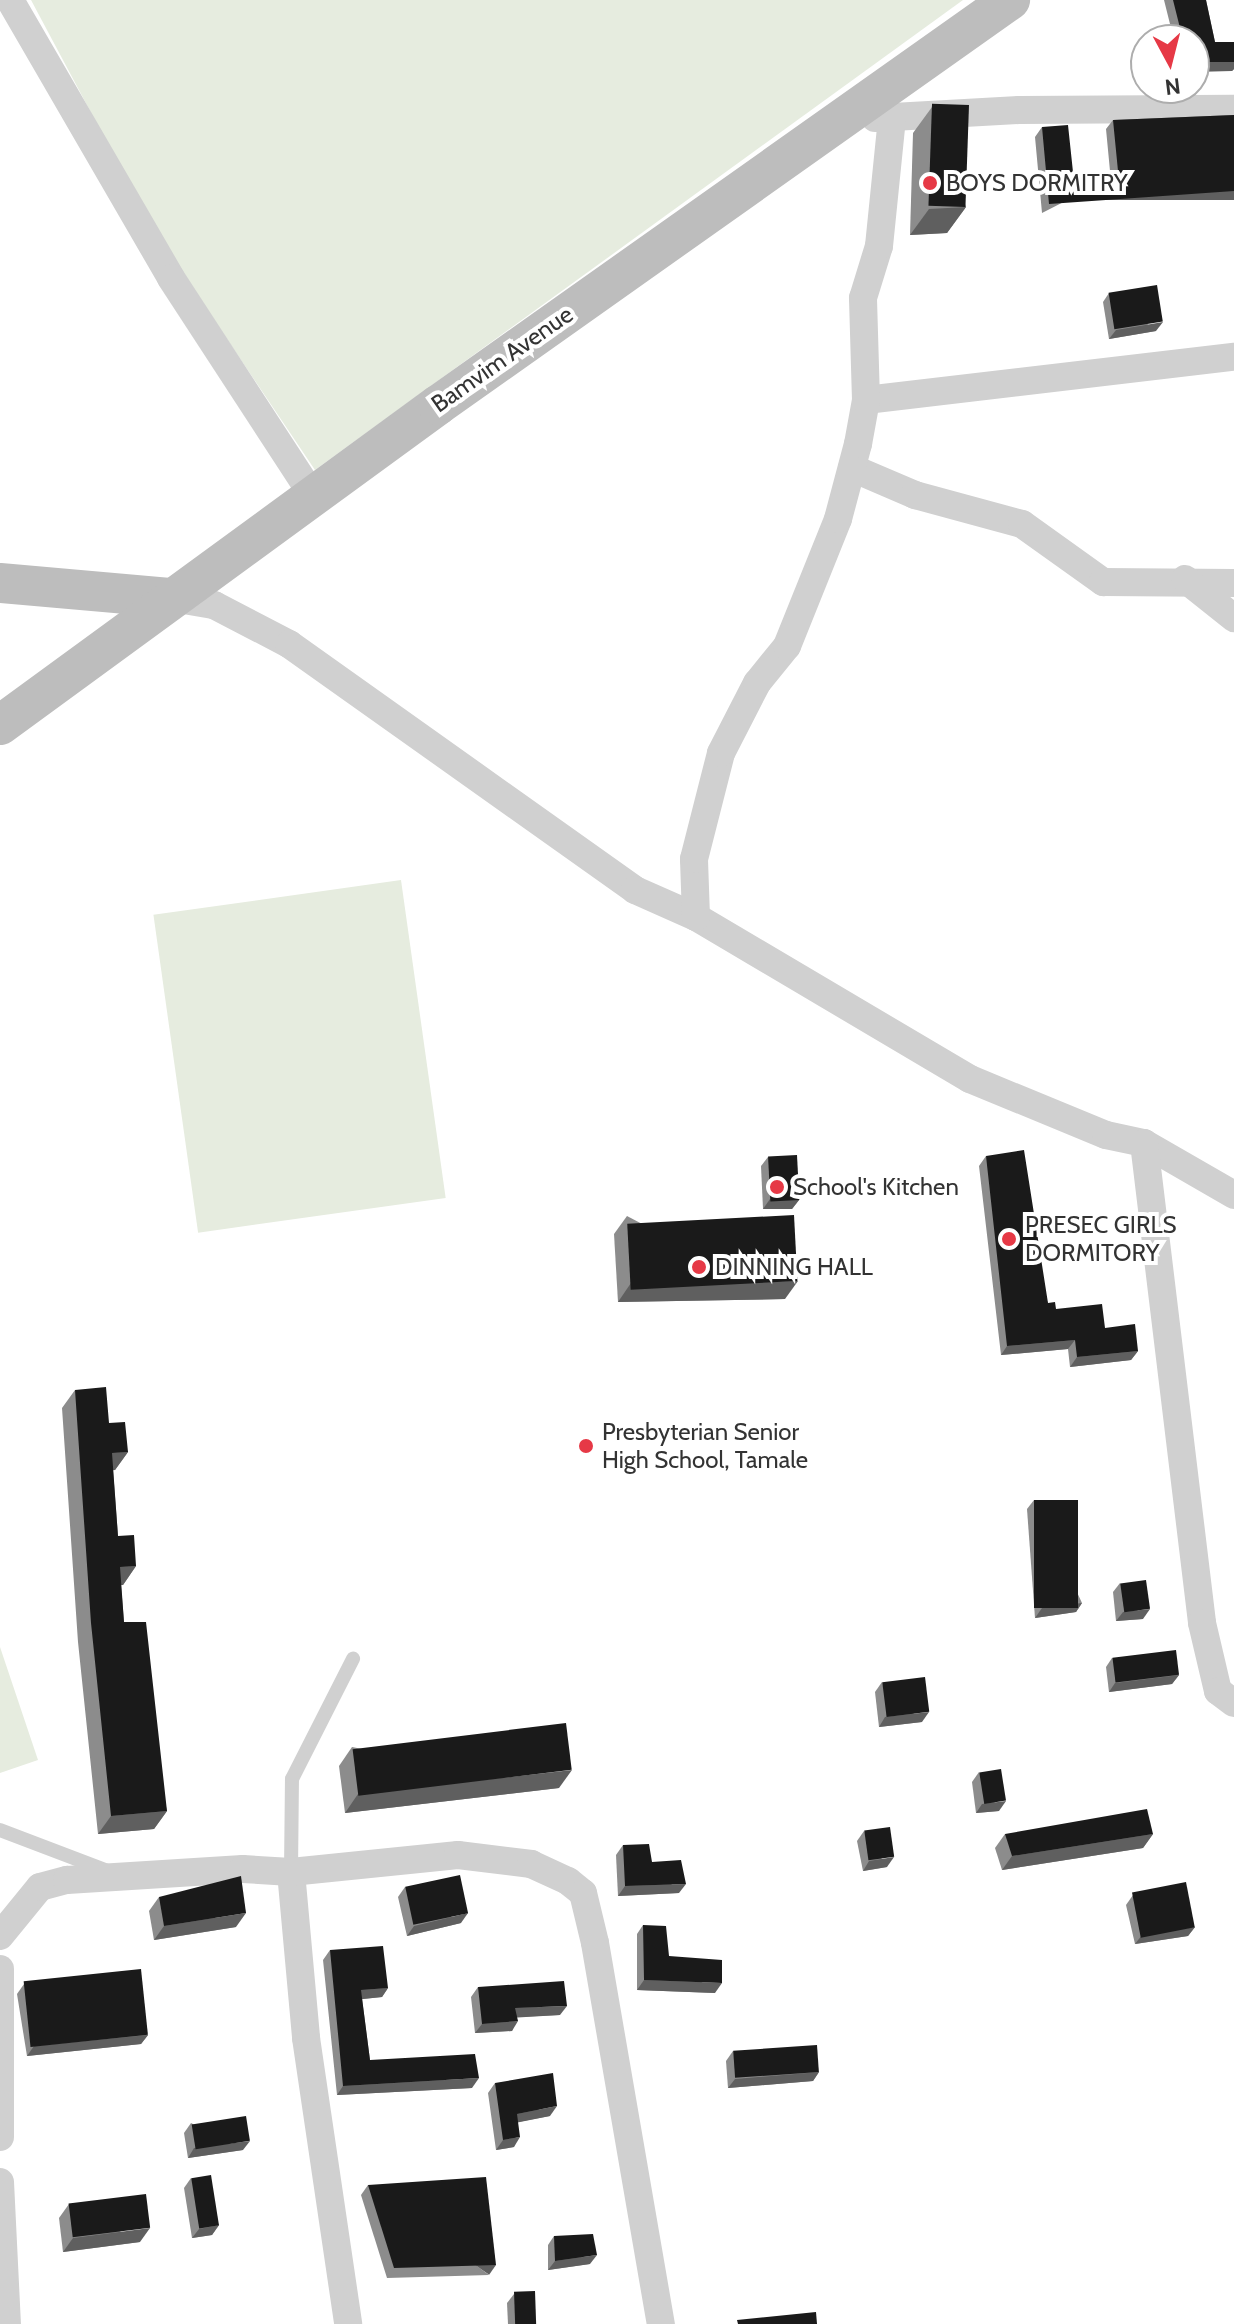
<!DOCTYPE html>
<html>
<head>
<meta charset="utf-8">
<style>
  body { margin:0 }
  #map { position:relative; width:1234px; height:2324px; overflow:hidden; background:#fff; font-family:Cabin,sans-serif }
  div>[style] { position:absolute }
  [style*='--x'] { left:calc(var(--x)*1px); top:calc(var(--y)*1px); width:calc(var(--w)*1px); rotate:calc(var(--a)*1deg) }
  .green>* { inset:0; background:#e6ecdf; transform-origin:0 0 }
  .lane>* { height:14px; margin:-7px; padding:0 7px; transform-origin:7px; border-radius:7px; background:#d0d0d0 }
  .street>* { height:28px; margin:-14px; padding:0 14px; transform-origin:14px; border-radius:14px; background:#d0d0d0 }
  .secondary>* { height:40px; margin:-20px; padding:0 20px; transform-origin:20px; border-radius:20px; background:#bdbdbd }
  .wall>* { inset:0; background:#8c8c8c }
  .shaded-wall>* { inset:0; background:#5f5f5f; transform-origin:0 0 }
  .building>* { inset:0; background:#1a1a1a; transform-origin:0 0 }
  .dots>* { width:22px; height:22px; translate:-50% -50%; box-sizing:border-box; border:4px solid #fff; border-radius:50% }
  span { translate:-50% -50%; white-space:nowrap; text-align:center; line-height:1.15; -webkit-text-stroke:8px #fff; paint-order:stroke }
  .poi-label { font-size:24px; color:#333 }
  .left { translate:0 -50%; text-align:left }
  .street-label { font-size:24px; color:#333 }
  .north { position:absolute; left:1130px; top:24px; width:80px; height:80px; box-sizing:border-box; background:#fff; border:2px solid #adadad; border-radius:50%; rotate:173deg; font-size:22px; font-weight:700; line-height:32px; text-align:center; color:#333 }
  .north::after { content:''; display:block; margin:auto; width:28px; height:36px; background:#e63946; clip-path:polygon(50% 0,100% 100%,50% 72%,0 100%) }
</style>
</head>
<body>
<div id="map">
  <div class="green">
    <div style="clip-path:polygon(31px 0,963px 0,315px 470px,153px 229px)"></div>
    <div style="left:401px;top:880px;width:321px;height:250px;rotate:82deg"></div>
    <div style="clip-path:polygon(0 1647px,38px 1760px,0 1773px)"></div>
  </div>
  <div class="lane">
    <div style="--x:0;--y:1830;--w:116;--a:20.8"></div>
    <div style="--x:291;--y:1872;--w:93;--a:-89.4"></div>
    <div style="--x:292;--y:1779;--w:135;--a:-63.1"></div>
  </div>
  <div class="street">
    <div style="--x:10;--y:0;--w:321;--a:59.9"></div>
    <div style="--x:171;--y:278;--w:260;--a:56.9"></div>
    <div style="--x:875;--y:118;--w:144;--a:-3.2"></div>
    <div style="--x:1019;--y:110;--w:215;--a:-0.3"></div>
    <div style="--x:866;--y:400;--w:371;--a:-6.7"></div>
    <div style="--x:852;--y:468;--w:69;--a:23.2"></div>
    <div style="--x:915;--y:495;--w:111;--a:15.2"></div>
    <div style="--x:1022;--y:524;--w:100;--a:35.6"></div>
    <div style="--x:1103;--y:582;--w:131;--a:0.4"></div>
    <div style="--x:1185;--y:579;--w:63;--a:38.5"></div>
    <div style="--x:172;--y:598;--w:43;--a:9.5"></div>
    <div style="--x:214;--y:605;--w:85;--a:27.5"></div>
    <div style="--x:289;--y:644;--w:425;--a:35.4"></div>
    <div style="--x:635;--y:890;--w:67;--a:23.9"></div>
    <div style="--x:696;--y:917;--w:318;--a:30.6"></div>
    <div style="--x:970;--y:1079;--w:147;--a:22.4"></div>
    <div style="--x:1106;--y:1135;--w:39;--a:12"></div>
    <div style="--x:1144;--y:1143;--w:104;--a:30"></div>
    <div style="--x:696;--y:917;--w:58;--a:-92"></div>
    <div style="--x:694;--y:859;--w:109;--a:-75.7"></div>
    <div style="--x:721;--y:753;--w:79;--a:-62.8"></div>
    <div style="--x:757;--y:683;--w:48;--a:-51"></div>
    <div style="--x:787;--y:646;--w:137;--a:-68.1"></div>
    <div style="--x:838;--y:519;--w:78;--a:-75.1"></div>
    <div style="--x:858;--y:444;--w:45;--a:-79.7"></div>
    <div style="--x:866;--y:400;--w:102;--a:-91.7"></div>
    <div style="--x:863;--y:298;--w:54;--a:-72.9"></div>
    <div style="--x:879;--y:246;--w:130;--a:-84.2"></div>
    <div style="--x:1144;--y:1143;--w:483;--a:83.1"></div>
    <div style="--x:1202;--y:1623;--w:70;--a:76.8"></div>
    <div style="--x:1218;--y:1691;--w:20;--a:37"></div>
    <div style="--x:291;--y:1872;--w:167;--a:84.8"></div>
    <div style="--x:306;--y:2038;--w:289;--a:81.6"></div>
    <div style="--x:0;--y:1936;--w:63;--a:-50.8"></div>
    <div style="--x:40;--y:1887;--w:28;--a:-15"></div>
    <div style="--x:67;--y:1880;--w:176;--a:-3.6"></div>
    <div style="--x:243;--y:1869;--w:48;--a:3.6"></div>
    <div style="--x:291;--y:1872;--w:168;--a:-5.8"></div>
    <div style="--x:458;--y:1855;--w:74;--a:7"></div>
    <div style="--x:531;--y:1864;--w:41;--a:24.7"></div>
    <div style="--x:568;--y:1881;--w:19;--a:39"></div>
    <div style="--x:583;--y:1893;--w:51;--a:76.5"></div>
    <div style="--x:595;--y:1943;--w:387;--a:80.2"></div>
    <div style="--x:0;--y:1969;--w:168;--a:90"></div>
    <div style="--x:0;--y:2182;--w:142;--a:87.2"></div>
  </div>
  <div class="secondary">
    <div style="--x:0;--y:583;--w:173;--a:5"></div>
    <div style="--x:0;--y:725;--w:542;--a:-36.15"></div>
    <div style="--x:438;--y:405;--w:701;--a:-35.3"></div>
  </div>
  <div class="wall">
    <div style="clip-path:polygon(1164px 0,1206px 0,1215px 42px,1234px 42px,1234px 69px,1232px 71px,1194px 40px,1174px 40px)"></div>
    <div style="clip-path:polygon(932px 107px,966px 207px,947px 233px,910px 235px,913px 133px)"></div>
    <div style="clip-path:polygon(1234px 115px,1042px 213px,1035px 137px,1042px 127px,1073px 172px,1110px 171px,1106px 129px,1113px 120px)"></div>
    <div style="clip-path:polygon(1109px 293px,1156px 331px,1109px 339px,1103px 302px)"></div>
    <div style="clip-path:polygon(986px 1156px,1048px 1303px,1056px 1309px,1105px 1328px,1138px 1351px,1131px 1360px,1070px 1367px,1068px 1349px,1001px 1355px,979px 1166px)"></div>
    <div style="clip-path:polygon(768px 1157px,799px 1200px,792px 1209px,763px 1209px,761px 1166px)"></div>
    <div style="clip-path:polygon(627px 1216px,785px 1299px,618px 1302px,614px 1234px)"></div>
    <div style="clip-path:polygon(75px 1390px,109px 1423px,128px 1452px,115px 1470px,113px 1470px,118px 1536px,136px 1566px,123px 1585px,121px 1585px,124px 1622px,167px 1811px,154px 1829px,98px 1834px,78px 1642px,62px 1408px)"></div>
    <div style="clip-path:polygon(1034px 1500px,1082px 1603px,1076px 1612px,1035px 1618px,1027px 1509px)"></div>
    <div style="clip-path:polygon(1120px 1583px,1143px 1619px,1116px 1621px,1113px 1592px)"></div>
    <div style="clip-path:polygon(1112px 1658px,1179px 1675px,1172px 1684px,1109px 1692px,1106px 1667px)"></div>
    <div style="clip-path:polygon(882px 1682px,922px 1722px,879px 1727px,875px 1692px)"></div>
    <div style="clip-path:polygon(352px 1747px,559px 1788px,345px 1813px,339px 1766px)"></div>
    <div style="clip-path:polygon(979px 1772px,999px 1811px,976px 1813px,972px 1782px)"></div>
    <div style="clip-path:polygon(864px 1831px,887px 1867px,863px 1871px,857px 1841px)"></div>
    <div style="clip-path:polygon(1005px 1834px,1153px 1834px,1143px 1848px,1002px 1870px,995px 1848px)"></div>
    <div style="clip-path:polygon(623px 1845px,652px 1862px,679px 1893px,618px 1896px,616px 1855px)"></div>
    <div style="clip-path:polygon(405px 1887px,461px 1923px,407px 1936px,398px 1897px)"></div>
    <div style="clip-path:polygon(1133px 1895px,1195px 1927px,1188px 1936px,1135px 1944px,1126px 1905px)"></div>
    <div style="clip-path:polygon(159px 1897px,236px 1927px,154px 1940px,149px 1911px)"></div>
    <div style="clip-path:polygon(643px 1925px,669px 1956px,715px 1993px,637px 1990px,637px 1934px)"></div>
    <div style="clip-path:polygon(330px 1950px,388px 1988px,382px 1997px,362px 1999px,370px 2060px,472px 2088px,337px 2095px,323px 1960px)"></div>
    <div style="clip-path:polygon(24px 1984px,148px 2035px,141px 2044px,27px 2056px,17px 1994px)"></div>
    <div style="clip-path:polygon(478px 1987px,560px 2015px,517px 2017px,512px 2031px,475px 2033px,471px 1997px)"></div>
    <div style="clip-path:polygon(733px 2051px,819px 2072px,813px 2081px,728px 2088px,726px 2061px)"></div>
    <div style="clip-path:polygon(495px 2083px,550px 2116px,518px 2122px,514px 2147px,496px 2150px,488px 2093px)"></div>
    <div style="clip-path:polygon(191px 2123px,243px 2150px,188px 2158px,184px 2133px)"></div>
    <div style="clip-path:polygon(191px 2178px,219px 2225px,212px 2235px,192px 2238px,184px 2188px)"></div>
    <div style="clip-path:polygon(368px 2185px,489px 2275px,387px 2278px,361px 2195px)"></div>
    <div style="clip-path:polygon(69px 2204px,140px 2242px,63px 2252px,59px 2218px)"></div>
    <div style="clip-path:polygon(554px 2236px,590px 2264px,548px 2270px,548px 2245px)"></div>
    <div style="clip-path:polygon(514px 2294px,536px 2324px,508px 2324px,507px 2303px)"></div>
  </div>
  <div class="shaded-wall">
    <div style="clip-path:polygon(1194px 62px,1234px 62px,1234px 69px,1232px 71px,1194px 72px)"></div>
    <div style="left:1234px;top:191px;width:9px;height:185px;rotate:90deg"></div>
    <div style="clip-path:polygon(966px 207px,947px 233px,910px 235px,929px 209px)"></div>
    <div style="clip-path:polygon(1163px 322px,1156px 331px,1109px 339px,1116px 330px)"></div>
    <div style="clip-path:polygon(770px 1199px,799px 1200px,792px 1209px,763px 1209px)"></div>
    <div style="clip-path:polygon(798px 1281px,785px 1299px,618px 1302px,631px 1283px)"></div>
    <div style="clip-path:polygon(1075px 1340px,1068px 1349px,1001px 1355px,1007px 1346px)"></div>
    <div style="clip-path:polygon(1138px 1351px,1131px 1360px,1070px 1367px,1077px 1357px)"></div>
    <div style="clip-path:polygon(128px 1452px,115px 1470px,99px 1472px,112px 1453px)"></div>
    <div style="clip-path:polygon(136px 1566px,123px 1585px,107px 1586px,120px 1567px)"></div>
    <div style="clip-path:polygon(1082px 1603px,1076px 1612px,1035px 1618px,1042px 1608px)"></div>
    <div style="clip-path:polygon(1150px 1609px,1143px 1619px,1116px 1621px,1123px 1612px)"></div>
    <div style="clip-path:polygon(1179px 1675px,1172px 1684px,1109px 1692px,1115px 1683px)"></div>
    <div style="clip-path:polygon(929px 1712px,922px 1722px,879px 1727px,885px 1717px)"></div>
    <div style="clip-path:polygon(572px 1770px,559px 1788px,345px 1813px,358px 1794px)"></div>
    <div style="clip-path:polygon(1006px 1801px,999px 1811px,976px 1813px,982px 1804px)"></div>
    <div style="clip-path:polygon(167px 1811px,154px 1829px,98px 1834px,111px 1816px)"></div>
    <div style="clip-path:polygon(1153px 1834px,1143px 1848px,1002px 1870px,1012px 1856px)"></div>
    <div style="clip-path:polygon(894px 1857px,887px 1867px,863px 1871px,869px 1861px)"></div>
    <div style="clip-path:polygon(686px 1884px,679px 1893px,618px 1896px,625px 1886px)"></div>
    <div style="clip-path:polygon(246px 1913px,236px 1927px,154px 1940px,164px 1926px)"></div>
    <div style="clip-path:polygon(468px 1913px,461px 1923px,407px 1936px,414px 1926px)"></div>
    <div style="clip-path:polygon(1195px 1927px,1188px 1936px,1135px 1944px,1142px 1935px)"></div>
    <div style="clip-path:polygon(644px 1980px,722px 1983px,715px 1993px,637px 1990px)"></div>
    <div style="clip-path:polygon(388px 1988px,382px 1997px,354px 2000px,361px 1990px)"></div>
    <div style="clip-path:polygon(567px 2006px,560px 2015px,509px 2018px,515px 2008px)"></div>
    <div style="clip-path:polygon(518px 2021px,512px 2031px,475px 2033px,482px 2024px)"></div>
    <div style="clip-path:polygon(148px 2035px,141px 2044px,27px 2056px,34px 2046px)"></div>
    <div style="clip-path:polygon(819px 2072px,813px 2081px,728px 2088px,735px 2079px)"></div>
    <div style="clip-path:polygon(479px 2078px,472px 2088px,337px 2095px,343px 2086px)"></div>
    <div style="clip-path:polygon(557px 2106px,550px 2116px,510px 2124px,517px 2114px)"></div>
    <div style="clip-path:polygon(520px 2137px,514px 2147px,496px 2150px,503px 2140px)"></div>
    <div style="clip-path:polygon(250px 2141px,243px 2150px,188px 2158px,194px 2148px)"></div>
    <div style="clip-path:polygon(219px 2225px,212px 2235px,192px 2238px,199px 2229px)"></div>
    <div style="clip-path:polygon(150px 2228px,140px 2242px,63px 2252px,73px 2238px)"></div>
    <div style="clip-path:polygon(597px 2255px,590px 2264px,548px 2270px,555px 2261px)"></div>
    <div style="left:496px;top:2265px;width:12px;height:102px;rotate:125deg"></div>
  </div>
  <div class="building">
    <div style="clip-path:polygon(1173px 0,1206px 0,1215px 42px,1234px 42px,1234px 62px,1194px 62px,1194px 40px,1183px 40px)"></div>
    <div style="left:969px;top:105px;width:102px;height:37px;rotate:92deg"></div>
    <div style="clip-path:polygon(1234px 115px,1234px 191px,1049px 204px,1042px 127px,1068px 125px,1073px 172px,1118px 171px,1113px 120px)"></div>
    <div style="left:1157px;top:285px;width:37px;height:49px;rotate:81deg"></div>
    <div style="clip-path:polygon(1024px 1150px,1048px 1303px,1055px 1302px,1056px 1309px,1102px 1304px,1105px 1328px,1135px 1324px,1138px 1351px,1077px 1357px,1075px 1340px,1007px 1346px,986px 1156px)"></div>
    <div style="left:797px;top:1155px;width:45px;height:29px;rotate:87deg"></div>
    <div style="left:794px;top:1215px;width:66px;height:167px;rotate:87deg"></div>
    <div style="clip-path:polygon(106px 1387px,109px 1423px,125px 1422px,128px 1452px,112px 1453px,118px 1536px,134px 1535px,136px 1566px,120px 1567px,124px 1622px,146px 1622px,167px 1811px,111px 1816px,91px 1623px,75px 1390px)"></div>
    <div style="left:1034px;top:1500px;width:44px;height:108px"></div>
    <div style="left:1146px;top:1580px;width:29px;height:26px;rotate:82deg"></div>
    <div style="left:1176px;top:1650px;width:25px;height:64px;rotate:83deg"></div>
    <div style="left:925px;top:1677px;width:35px;height:43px;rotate:83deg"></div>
    <div style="left:566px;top:1723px;width:47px;height:215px;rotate:83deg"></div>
    <div style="left:1001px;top:1769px;width:32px;height:22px;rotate:81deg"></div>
    <div style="clip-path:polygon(1147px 1809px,1153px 1834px,1012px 1856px,1005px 1834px)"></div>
    <div style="left:890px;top:1827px;width:30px;height:26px;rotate:82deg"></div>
    <div style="clip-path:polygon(649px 1844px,652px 1862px,681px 1860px,686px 1884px,625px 1886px,623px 1845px)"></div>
    <div style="left:460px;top:1875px;width:39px;height:56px;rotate:78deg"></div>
    <div style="clip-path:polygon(241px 1876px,246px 1913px,164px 1926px,159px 1897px)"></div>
    <div style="left:1186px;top:1882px;width:46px;height:55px;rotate:79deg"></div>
    <div style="clip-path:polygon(643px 1925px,666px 1926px,669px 1956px,722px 1960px,722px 1983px,644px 1980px)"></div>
    <div style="clip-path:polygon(383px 1946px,388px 1988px,361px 1990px,370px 2060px,475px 2054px,479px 2078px,343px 2086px,330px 1950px)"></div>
    <div style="left:141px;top:1969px;width:66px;height:118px;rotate:84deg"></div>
    <div style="clip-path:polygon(564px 1981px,567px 2006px,515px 2008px,518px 2021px,482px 2024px,478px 1987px)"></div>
    <div style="left:817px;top:2045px;width:27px;height:84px;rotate:86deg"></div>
    <div style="clip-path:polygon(553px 2073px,557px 2106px,517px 2114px,520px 2137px,503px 2140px,495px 2083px)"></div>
    <div style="left:246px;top:2116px;width:25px;height:55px;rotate:81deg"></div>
    <div style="left:211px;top:2175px;width:51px;height:20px;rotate:81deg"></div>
    <div style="clip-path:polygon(486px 2177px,496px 2265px,394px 2268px,368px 2185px)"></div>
    <div style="left:146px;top:2194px;width:34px;height:78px;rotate:83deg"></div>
    <div style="clip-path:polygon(593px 2234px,597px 2255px,555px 2261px,554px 2236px)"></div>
    <div style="left:535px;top:2291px;width:33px;height:21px;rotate:88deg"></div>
    <div style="clip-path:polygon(816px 2312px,817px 2324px,738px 2324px,737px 2320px)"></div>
  </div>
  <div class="dots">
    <div style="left:930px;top:183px;background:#e63946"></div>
    <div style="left:777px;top:1187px;background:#e63946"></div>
    <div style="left:1009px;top:1239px;background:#e63946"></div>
    <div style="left:699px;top:1267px;background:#e63946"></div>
    <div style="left:586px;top:1446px;background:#e63946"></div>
  </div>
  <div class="poi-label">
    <span class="left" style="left:946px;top:183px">BOYS DORMITRY</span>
    <span class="left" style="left:793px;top:1187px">School's Kitchen</span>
    <span class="left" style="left:1025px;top:1239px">PRESEC GIRLS<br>DORMITORY</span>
    <span class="left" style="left:715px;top:1267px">DINNING HALL</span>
    <span class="left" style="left:602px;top:1446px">Presbyterian Senior<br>High School, Tamale</span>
  </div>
  <div class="street-label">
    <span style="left:502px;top:359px;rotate:-35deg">Bamvim Avenue</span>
  </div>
  <div class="north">N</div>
</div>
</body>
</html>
